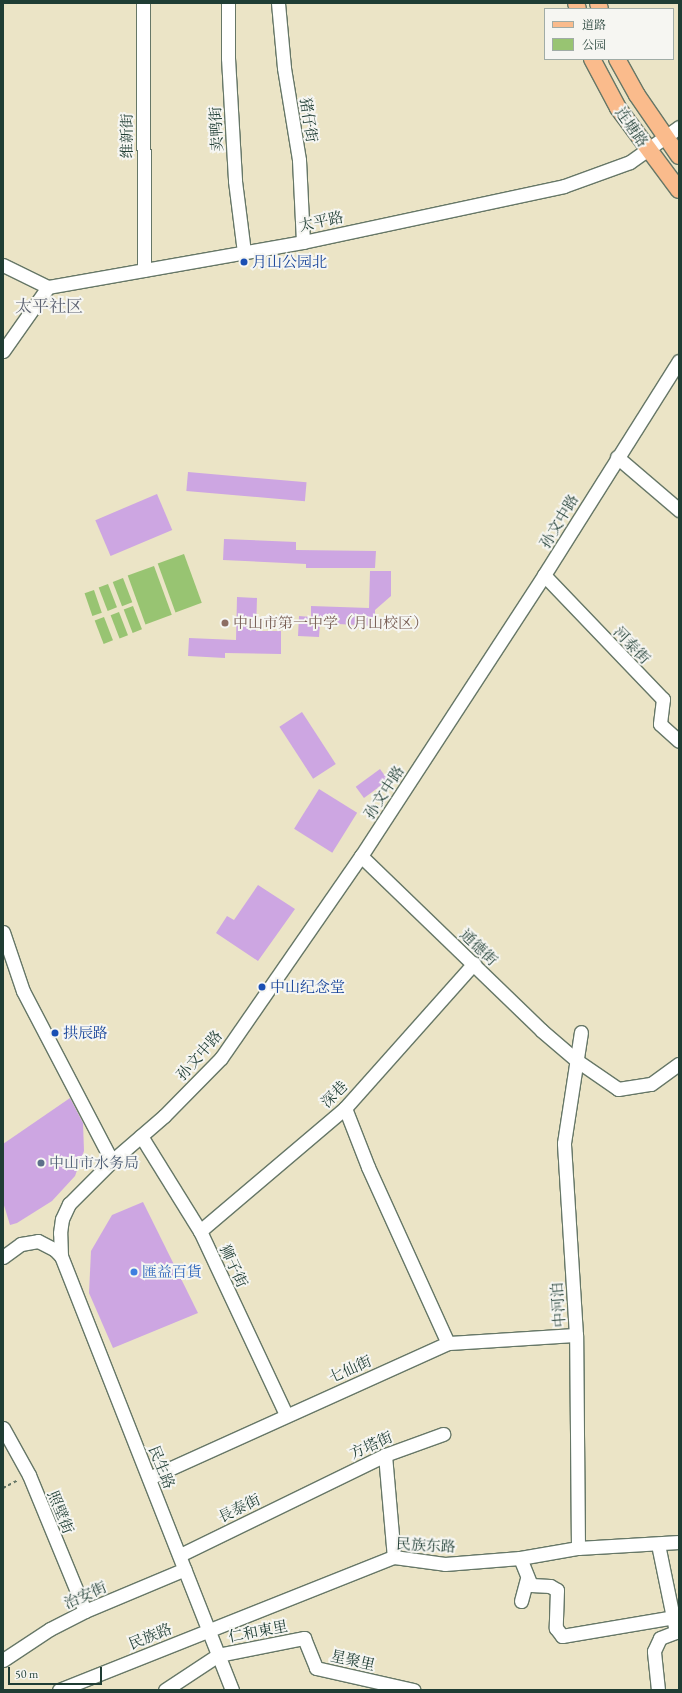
<!DOCTYPE html>
<html>
<head>
<meta charset="utf-8">
<style>
  body { margin:0 }
  #map { position:relative; width:682px; height:1693px; overflow:hidden; background:#ebe4c6; font-family:"EB Garamond","Noto Serif SC",serif }
  div>[style] { position:absolute }
  [style*='--x'] { left:calc(var(--x)*1px); top:calc(var(--y)*1px); width:calc(var(--w)*1px); rotate:calc(var(--a)*1deg) }
  .green>* { inset:0; background:#98c472; transform-origin:0 0 }
  .building>* { inset:0; background:#cda6e2; transform-origin:0 0 }
  .path>* { height:2px; margin-top:-1px; transform-origin:0; background:repeating-linear-gradient(90deg,#667767 0 3px,transparent 0 6px) }
  .roads { filter:drop-shadow(1px 0 #667767) drop-shadow(-1px 0 #667767) drop-shadow(0 1px #667767) drop-shadow(0 -1px #667767) }
  .minor>* { height:13px; margin:-6.5px; padding:0 6.5px; transform-origin:6.5px; border-radius:6.5px; background:#fff }
  .major>* { height:16px; margin:-8px; padding:0 8px; transform-origin:8px; border-radius:8px; background:#fabb8c }
  .dots>* { width:11px; height:11px; translate:-50% -50%; box-sizing:border-box; border:2px solid #f6f6f2; border-radius:50% }
  span { translate:-50% -50%; white-space:nowrap; text-align:center; line-height:1.15; -webkit-text-stroke:4px #f6f6f2; paint-order:stroke }
  .street-label { font-size:15px; color:#1f3d34 }
  .transit-label { font-size:15px; color:#164399 }
  .left { translate:0 -50%; text-align:left }
  .education-label { font-size:15px; color:#785e54 }
  .service-label { font-size:15px; color:#4e5e75 }
  .shop-label { font-size:15px; color:#366cbe }
  .quarter-label { font-size:17px; color:#5c6271 }
  .frame { position:absolute; inset:0; border:4px solid #1f3d34; pointer-events:none }
  .legend { position:absolute; left:544px; top:8px; width:130px; height:52px; box-sizing:border-box; background:#f6f6f2; border:1px solid #a0aca6; margin:0; padding:5px 7px; list-style:none; font-size:12px; color:#1f3d34 }
  .legend li { display:flex; align-items:center; gap:8px; height:20px }
  .legend b { width:20px; border:1px solid #a0aca6 }
  .scale { position:absolute; left:8px; top:1667px; width:94px; height:18px; box-sizing:border-box; border:2px solid #1f3d34; border-top:0; padding-left:5px; font-size:12px; line-height:14px; white-space:nowrap; color:#1f3d34; -webkit-text-stroke:3px #f6f6f2; paint-order:stroke }
</style>
</head>
<body>
<div id="map">
  <div class="green">
    <div style="left:184px;top:554px;width:52px;height:28px;rotate:70deg"></div>
    <div style="left:154px;top:566px;width:52px;height:28px;rotate:70deg"></div>
    <div style="left:123px;top:578px;width:26px;height:11px;rotate:69deg"></div>
    <div style="left:108px;top:584px;width:25px;height:10px;rotate:69deg"></div>
    <div style="left:94px;top:590px;width:24px;height:10px;rotate:71deg"></div>
    <div style="left:133px;top:606px;width:25px;height:10px;rotate:69deg"></div>
    <div style="left:119px;top:612px;width:25px;height:9px;rotate:69deg"></div>
    <div style="left:104px;top:617px;width:25px;height:10px;rotate:69deg"></div>
  </div>
  <div class="building">
    <div style="left:188px;top:472px;width:119px;height:19px;rotate:5deg"></div>
    <div style="left:157px;top:494px;width:39px;height:67px;rotate:67deg"></div>
    <div style="clip-path:polygon(224px 539px,296px 542px,296px 550px,376px 551px,375px 568px,306px 568px,306px 564px,223px 560px)"></div>
    <div style="clip-path:polygon(370px 571px,391px 571px,391px 596px,375px 610px,375px 626px,320px 623px,319px 637px,298px 636px,299px 616px,311px 617px,311px 606px,369px 608px)"></div>
    <div style="clip-path:polygon(237px 597px,257px 598px,256px 631px,281px 631px,281px 654px,225px 653px,225px 658px,188px 656px,189px 638px,236px 640px)"></div>
    <div style="left:302px;top:712px;width:62px;height:27px;rotate:57deg"></div>
    <div style="left:380px;top:769px;width:14px;height:30px;rotate:54deg"></div>
    <div style="left:319px;top:789px;width:45px;height:47px;rotate:32deg"></div>
    <div style="clip-path:polygon(258px 885px,295px 909px,258px 961px,216px 933px,227px 916px,234px 920px)"></div>
    <div style="clip-path:polygon(70px 1098px,83px 1123px,84px 1151px,75px 1176px,52px 1201px,17px 1223px,10px 1225px,3px 1202px,3px 1144px)"></div>
    <div style="clip-path:polygon(143px 1202px,198px 1313px,113px 1348px,89px 1293px,91px 1251px,112px 1215px)"></div>
  </div>
  <div class="path">
    <div style="--x:3;--y:1488;--w:17;--a:-28"></div>
  </div>
  <div class="roads">
    <div class="minor">
      <div style="--x:143;--y:3;--w:267;--a:89.8"></div>
      <div style="--x:228;--y:3;--w:55;--a:90"></div>
      <div style="--x:228;--y:58;--w:123;--a:86.7"></div>
      <div style="--x:235;--y:181;--w:72;--a:82.8"></div>
      <div style="--x:278;--y:3;--w:65;--a:84.7"></div>
      <div style="--x:284;--y:68;--w:93;--a:80.7"></div>
      <div style="--x:299;--y:160;--w:82;--a:87.2"></div>
      <div style="--x:3;--y:265;--w:50;--a:26.1"></div>
      <div style="--x:3;--y:351;--w:78;--a:-54.9"></div>
      <div style="--x:48;--y:287;--w:259;--a:-10"></div>
      <div style="--x:303;--y:242;--w:267;--a:-12.1"></div>
      <div style="--x:564;--y:186;--w:70;--a:-20"></div>
      <div style="--x:630;--y:162;--w:60;--a:-35.5"></div>
      <div style="--x:617;--y:457;--w:82;--a:40.5"></div>
      <div style="--x:544;--y:575;--w:172;--a:46.2"></div>
      <div style="--x:663;--y:699;--w:25;--a:97"></div>
      <div style="--x:660;--y:724;--w:25;--a:42"></div>
      <div style="--x:361;--y:856;--w:250;--a:44"></div>
      <div style="--x:541;--y:1030;--w:46;--a:40.6"></div>
      <div style="--x:576;--y:1060;--w:51;--a:34.6"></div>
      <div style="--x:618;--y:1089;--w:33;--a:-9"></div>
      <div style="--x:651;--y:1084;--w:34;--a:-36"></div>
      <div style="--x:3;--y:932;--w:62;--a:71.3"></div>
      <div style="--x:23;--y:991;--w:192;--a:62.4"></div>
      <div style="--x:345;--y:1108;--w:63;--a:68.7"></div>
      <div style="--x:368;--y:1167;--w:193;--a:65.6"></div>
      <div style="--x:141;--y:1136;--w:112;--a:58.2"></div>
      <div style="--x:200;--y:1231;--w:203;--a:64.9"></div>
      <div style="--x:200;--y:1231;--w:190;--a:-40.3"></div>
      <div style="--x:345;--y:1108;--w:194;--a:-48.3"></div>
      <div style="--x:3;--y:1257;--w:22;--a:-36"></div>
      <div style="--x:21;--y:1244;--w:17;--a:-10"></div>
      <div style="--x:38;--y:1241;--w:18;--a:27"></div>
      <div style="--x:54;--y:1249;--w:10;--a:45"></div>
      <div style="--x:3;--y:1428;--w:54;--a:61"></div>
      <div style="--x:29;--y:1475;--w:147;--a:67.6"></div>
      <div style="--x:385;--y:1455;--w:102;--a:85"></div>
      <div style="--x:149;--y:1478;--w:328;--a:-24.3"></div>
      <div style="--x:448;--y:1343;--w:128;--a:-3.6"></div>
      <div style="--x:578;--y:1548;--w:213;--a:-90.5"></div>
      <div style="--x:576;--y:1335;--w:192;--a:-93.6"></div>
      <div style="--x:564;--y:1143;--w:112;--a:-81.3"></div>
      <div style="--x:180;--y:1555;--w:228;--a:-26"></div>
      <div style="--x:385;--y:1455;--w:62;--a:-19.9"></div>
      <div style="--x:520;--y:1558;--w:29;--a:68"></div>
      <div style="--x:531;--y:1585;--w:19;--a:3"></div>
      <div style="--x:550;--y:1586;--w:8;--a:30"></div>
      <div style="--x:557;--y:1590;--w:38;--a:92"></div>
      <div style="--x:556;--y:1628;--w:10;--a:53"></div>
      <div style="--x:562;--y:1636;--w:114;--a:-9.6"></div>
      <div style="--x:521;--y:1601;--w:23;--a:-75"></div>
      <div style="--x:3;--y:1660;--w:56;--a:-33.4"></div>
      <div style="--x:50;--y:1629;--w:39;--a:-27"></div>
      <div style="--x:85;--y:1611;--w:108;--a:-22.8"></div>
      <div style="--x:59;--y:1690;--w:360;--a:-21.7"></div>
      <div style="--x:394;--y:1557;--w:51;--a:7.8"></div>
      <div style="--x:445;--y:1564;--w:75;--a:-4.6"></div>
      <div style="--x:520;--y:1558;--w:59;--a:-9.8"></div>
      <div style="--x:578;--y:1548;--w:101;--a:-3.4"></div>
      <div style="--x:165;--y:1690;--w:64;--a:-33.4"></div>
      <div style="--x:218;--y:1655;--w:88;--a:-11.2"></div>
      <div style="--x:304;--y:1638;--w:32;--a:68"></div>
      <div style="--x:316;--y:1668;--w:100;--a:12.7"></div>
      <div style="--x:232;--y:1690;--w:466;--a:-111.5"></div>
      <div style="--x:61;--y:1256;--w:23;--a:-92"></div>
      <div style="--x:60;--y:1233;--w:14;--a:-82"></div>
      <div style="--x:62;--y:1219;--w:17;--a:-65"></div>
      <div style="--x:69;--y:1204;--w:61;--a:-45"></div>
      <div style="--x:112;--y:1161;--w:69;--a:-40.9"></div>
      <div style="--x:164;--y:1116;--w:81;--a:-45.5"></div>
      <div style="--x:221;--y:1058;--w:246;--a:-55.3"></div>
      <div style="--x:361;--y:856;--w:335;--a:-56.9"></div>
      <div style="--x:544;--y:575;--w:253;--a:-57.8"></div>
      <div style="--x:658;--y:1690;--w:39;--a:-96"></div>
      <div style="--x:654;--y:1651;--w:14;--a:-65"></div>
      <div style="--x:660;--y:1638;--w:17;--a:-21"></div>
      <div style="--x:676;--y:1632;--w:90;--a:-101.6"></div>
    </div>
    <div class="major">
      <div style="--x:576;--y:3;--w:6;--a:72"></div>
      <div style="--x:598;--y:3;--w:6;--a:72"></div>
      <div style="--x:592;--y:59;--w:55;--a:62"></div>
      <div style="--x:618;--y:108;--w:102;--a:53.4"></div>
      <div style="--x:617;--y:59;--w:41;--a:60.9"></div>
      <div style="--x:637;--y:95;--w:74;--a:55.5"></div>
    </div>
  </div>
  <div class="dots">
    <div style="left:244px;top:262px;background:#1a4fb4"></div>
    <div style="left:225px;top:623px;background:#8d6e63"></div>
    <div style="left:262px;top:987px;background:#1a4fb4"></div>
    <div style="left:55px;top:1033px;background:#1a4fb4"></div>
    <div style="left:41px;top:1163px;background:#5c6f8a"></div>
    <div style="left:134px;top:1272px;background:#3f7fe0"></div>
  </div>
  <div class="street-label">
    <span style="left:309px;top:120px;rotate:81deg">猪仔街</span>
    <span style="left:632px;top:127px;rotate:55deg">连塘路</span>
    <span style="left:216px;top:129px;rotate:-93deg">卖鸭街</span>
    <span style="left:127px;top:136px;rotate:-90deg">维新街</span>
    <span style="left:321px;top:221px;rotate:-12deg">太平路</span>
    <span style="left:559px;top:521px;rotate:-59deg">孙文中路</span>
    <span style="left:632px;top:645px;rotate:46deg">河泰街</span>
    <span style="left:384px;top:792px;rotate:-57deg">孙文中路</span>
    <span style="left:479px;top:947px;rotate:44deg">通德街</span>
    <span style="left:199px;top:1055px;rotate:-49deg">孙文中路</span>
    <span style="left:334px;top:1094px;rotate:-45deg">深巷</span>
    <span style="left:234px;top:1266px;rotate:65deg">狮子街</span>
    <span style="left:558px;top:1305px;rotate:-94deg">中河泊</span>
    <span style="left:350px;top:1369px;rotate:-24deg">七仙街</span>
    <span style="left:371px;top:1445px;rotate:-24deg">方塔街</span>
    <span style="left:162px;top:1467px;rotate:68deg">民生路</span>
    <span style="left:239px;top:1508px;rotate:-26deg">長泰街</span>
    <span style="left:61px;top:1512px;rotate:68deg">照壁街</span>
    <span style="left:426px;top:1545px;rotate:3deg">民族东路</span>
    <span style="left:85px;top:1595px;rotate:-24deg">治安街</span>
    <span style="left:258px;top:1631px;rotate:-11deg">仁和東里</span>
    <span style="left:150px;top:1636px;rotate:-22deg">民族路</span>
    <span style="left:353px;top:1660px;rotate:13deg">星聚里</span>
  </div>
  <div class="transit-label">
    <span class="left" style="left:252px;top:262px">月山公园北</span>
    <span class="left" style="left:270px;top:987px">中山纪念堂</span>
    <span class="left" style="left:63px;top:1033px">拱辰路</span>
  </div>
  <div class="education-label">
    <span class="left" style="left:233px;top:623px">中山市第一中学（月山校区）</span>
  </div>
  <div class="service-label">
    <span class="left" style="left:49px;top:1163px">中山市水务局</span>
  </div>
  <div class="shop-label">
    <span class="left" style="left:142px;top:1272px">匯益百貨</span>
  </div>
  <div class="quarter-label">
    <span style="left:49px;top:307px">太平社区</span>
  </div>
  <div class="frame"></div>
  <ul class="legend">
  <li><b style="height:5px;background:#fabb8c"></b>道路</li>
  <li><b style="height:11px;background:#98c472"></b>公园</li>
  </ul>
  <div class="scale">50 m</div>
</div>
</body>
</html>
